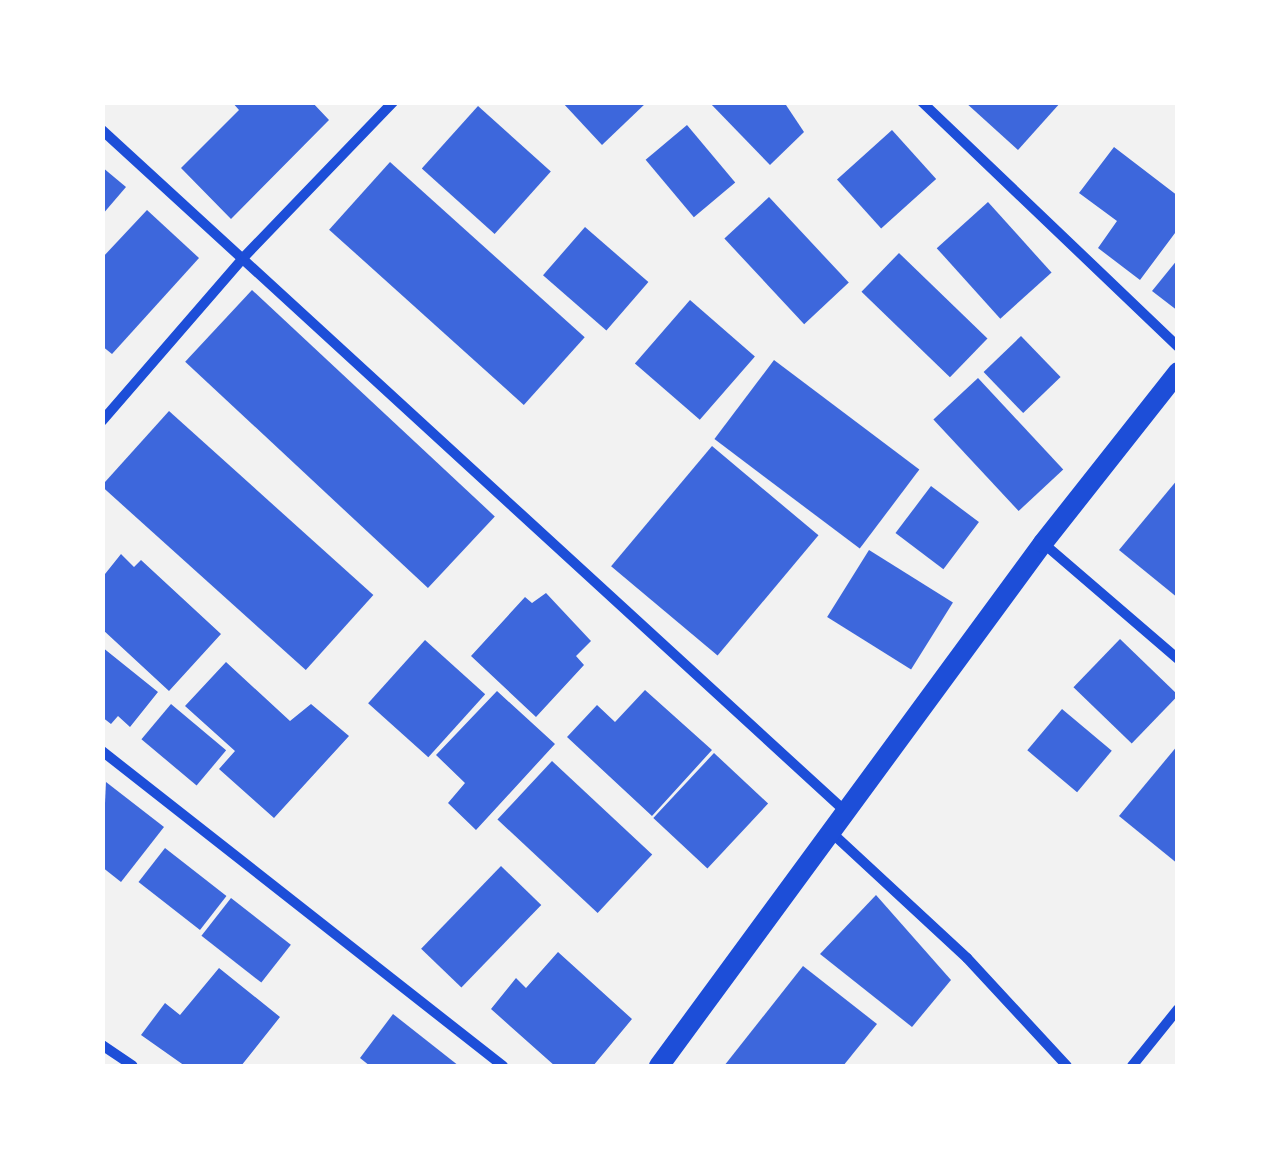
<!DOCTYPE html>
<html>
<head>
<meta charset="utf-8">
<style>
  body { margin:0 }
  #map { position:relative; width:1280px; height:1169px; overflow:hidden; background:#f2f2f2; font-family:Overpass,sans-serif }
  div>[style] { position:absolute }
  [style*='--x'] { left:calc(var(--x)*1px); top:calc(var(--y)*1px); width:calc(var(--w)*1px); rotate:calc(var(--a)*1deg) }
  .building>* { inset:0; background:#3d67dc; transform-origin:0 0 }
  .minor>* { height:10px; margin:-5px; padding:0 5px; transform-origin:5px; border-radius:5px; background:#1d4ed8 }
  .secondary>* { height:20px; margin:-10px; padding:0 10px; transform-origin:10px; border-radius:10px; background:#1d4ed8 }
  span { translate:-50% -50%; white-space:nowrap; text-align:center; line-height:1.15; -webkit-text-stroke:10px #fff; paint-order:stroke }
  .frame { position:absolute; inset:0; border:105px solid #fff; pointer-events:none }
</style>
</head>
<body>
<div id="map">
  <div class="building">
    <div style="clip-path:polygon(232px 102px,312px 102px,329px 120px,231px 219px,181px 168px,239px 110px)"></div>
    <div style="clip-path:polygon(562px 102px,647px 102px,602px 145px)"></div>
    <div style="clip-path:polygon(709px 102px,784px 102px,804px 132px,770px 165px)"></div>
    <div style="clip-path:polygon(965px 102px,1061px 102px,1018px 150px)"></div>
    <div style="left:478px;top:106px;width:98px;height:84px;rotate:42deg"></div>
    <div style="left:687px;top:125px;width:75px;height:54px;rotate:50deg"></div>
    <div style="left:892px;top:130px;width:66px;height:74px;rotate:48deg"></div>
    <div style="clip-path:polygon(1114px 147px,1178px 196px,1178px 229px,1140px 280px,1098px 248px,1117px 221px,1079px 193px)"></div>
    <div style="left:390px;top:162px;width:262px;height:91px;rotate:42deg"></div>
    <div style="clip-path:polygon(102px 167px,126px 187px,102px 215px)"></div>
    <div style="left:769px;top:197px;width:117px;height:61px;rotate:47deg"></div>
    <div style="left:988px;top:202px;width:95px;height:69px;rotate:48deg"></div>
    <div style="clip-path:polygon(147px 210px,199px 258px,112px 354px,102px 346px,102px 258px)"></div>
    <div style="left:585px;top:227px;width:84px;height:64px;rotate:41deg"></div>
    <div style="left:899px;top:253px;width:123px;height:54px;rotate:44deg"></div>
    <div style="clip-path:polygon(1178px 259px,1178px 311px,1152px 291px)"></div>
    <div style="left:252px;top:290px;width:332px;height:98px;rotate:43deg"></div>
    <div style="left:690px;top:300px;width:86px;height:84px;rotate:41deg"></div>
    <div style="left:1021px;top:336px;width:57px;height:52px;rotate:46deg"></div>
    <div style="left:774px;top:360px;width:182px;height:99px;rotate:37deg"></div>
    <div style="left:978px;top:378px;width:125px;height:61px;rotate:47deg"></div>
    <div style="left:169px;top:411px;width:275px;height:101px;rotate:42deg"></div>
    <div style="left:712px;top:446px;width:139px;height:157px;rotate:40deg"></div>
    <div style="clip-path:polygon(1178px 479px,1178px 598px,1119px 550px)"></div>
    <div style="left:931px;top:486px;width:60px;height:59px;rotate:37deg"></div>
    <div style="left:869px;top:550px;width:99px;height:79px;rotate:32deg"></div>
    <div style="clip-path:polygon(121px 554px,134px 567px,141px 560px,221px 634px,169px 691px,102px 629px,105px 574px)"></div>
    <div style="clip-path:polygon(546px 593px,591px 641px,576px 656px,584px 665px,536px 717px,471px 656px,525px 597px,532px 603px)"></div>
    <div style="left:1120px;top:639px;width:81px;height:67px;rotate:44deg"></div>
    <div style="left:425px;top:640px;width:81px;height:85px;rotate:42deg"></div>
    <div style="clip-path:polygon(102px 647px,158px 692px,130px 727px,118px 716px,111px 724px,102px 717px)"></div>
    <div style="clip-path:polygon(226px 662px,290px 721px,311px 704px,349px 736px,274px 818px,219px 769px,235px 751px,185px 706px)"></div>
    <div style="clip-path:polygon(645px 690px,712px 750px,652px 816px,567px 737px,597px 705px,615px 722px)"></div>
    <div style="clip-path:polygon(497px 691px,555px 744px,476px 830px,448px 803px,465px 783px,436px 755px)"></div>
    <div style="left:171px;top:704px;width:72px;height:46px;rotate:40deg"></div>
    <div style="left:1062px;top:709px;width:65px;height:54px;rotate:40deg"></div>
    <div style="clip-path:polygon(1178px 745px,1178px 864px,1119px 816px)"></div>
    <div style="left:714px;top:753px;width:74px;height:89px;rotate:43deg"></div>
    <div style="left:552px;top:761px;width:137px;height:80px;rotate:43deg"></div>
    <div style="clip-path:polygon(106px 782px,164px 827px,121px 882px,102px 867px)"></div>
    <div style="left:165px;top:848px;width:78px;height:43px;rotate:38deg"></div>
    <div style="left:501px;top:866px;width:56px;height:115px;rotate:44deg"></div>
    <div style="clip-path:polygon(876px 895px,951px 980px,912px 1027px,820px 954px)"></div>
    <div style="left:231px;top:898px;width:76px;height:48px;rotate:38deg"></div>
    <div style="clip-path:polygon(558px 952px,632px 1019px,593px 1066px,555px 1066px,491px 1009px,516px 978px,526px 988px)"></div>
    <div style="clip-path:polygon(803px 966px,877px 1024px,843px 1066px,724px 1066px)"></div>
    <div style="clip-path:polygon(219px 968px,280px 1017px,241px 1066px,185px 1066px,141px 1035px,165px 1003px,180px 1015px)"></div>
    <div style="clip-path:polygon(393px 1014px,459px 1066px,370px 1066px,360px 1058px)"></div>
  </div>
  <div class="minor">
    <div style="--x:922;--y:102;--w:354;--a:43.7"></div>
    <div style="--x:102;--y:130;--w:1009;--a:42.51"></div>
    <div style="--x:102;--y:421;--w:218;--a:-49.1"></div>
    <div style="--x:245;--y:256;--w:214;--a:-46.1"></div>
    <div style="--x:1043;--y:543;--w:178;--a:40.7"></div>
    <div style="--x:102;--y:751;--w:510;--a:38.15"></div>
    <div style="--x:832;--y:833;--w:184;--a:42.8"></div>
    <div style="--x:967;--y:958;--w:147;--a:47.2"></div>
    <div style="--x:102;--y:1045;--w:37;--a:34"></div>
    <div style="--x:1132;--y:1066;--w:73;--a:-51.1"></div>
  </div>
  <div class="secondary">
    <div style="--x:659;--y:1066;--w:649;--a:-53.71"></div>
    <div style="--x:1043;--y:543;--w:218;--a:-51.7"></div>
  </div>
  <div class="frame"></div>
</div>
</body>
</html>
